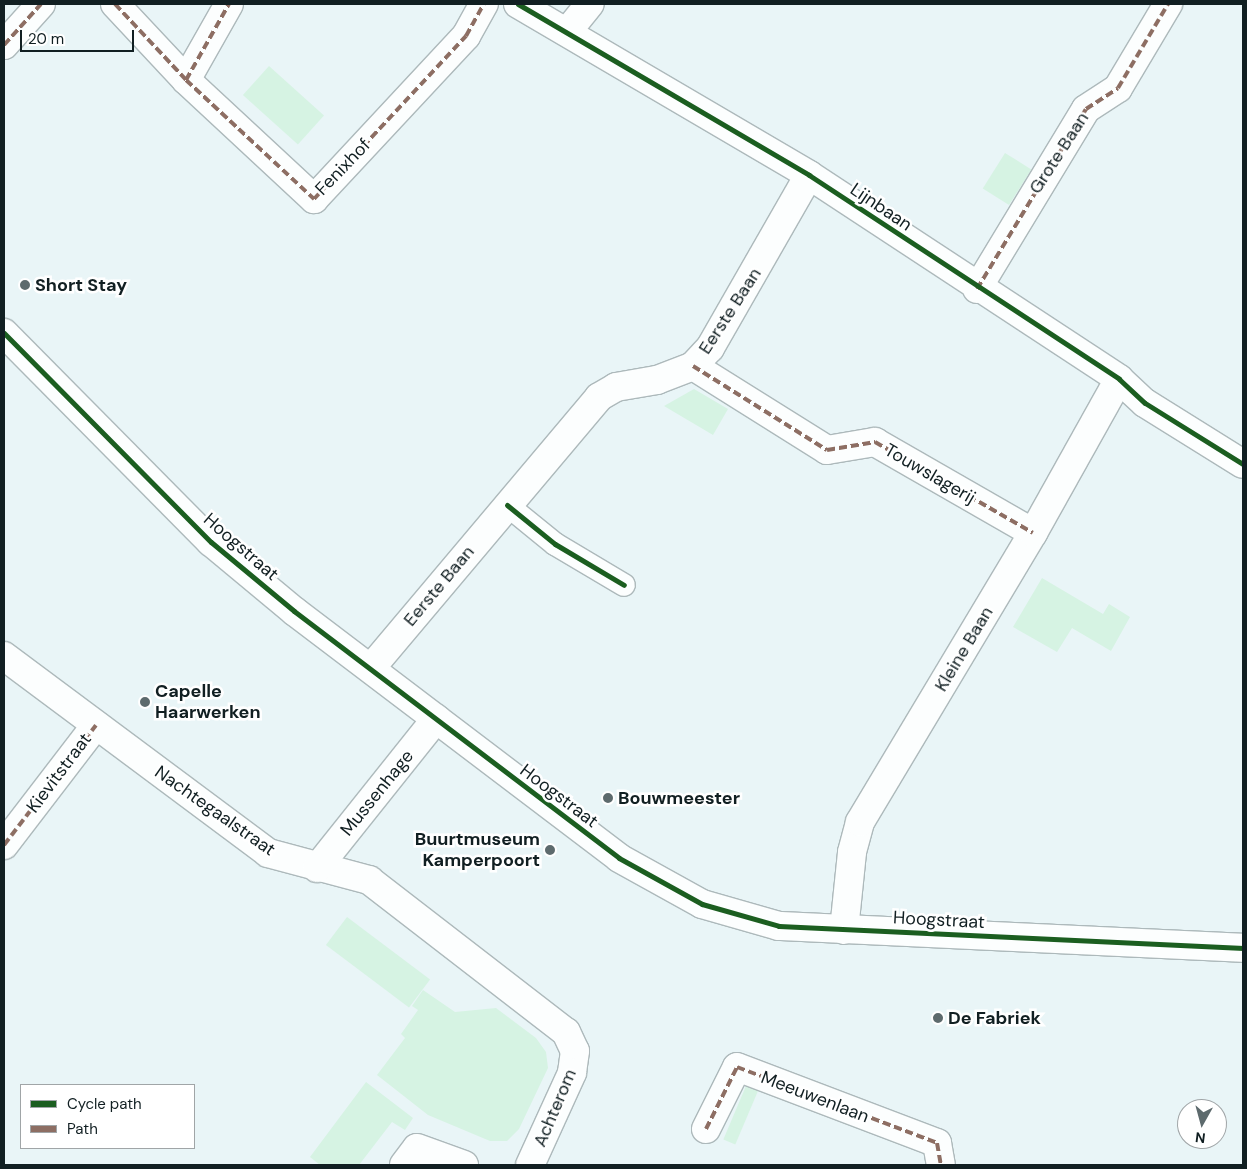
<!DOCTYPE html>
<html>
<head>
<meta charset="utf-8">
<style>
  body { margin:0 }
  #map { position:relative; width:1247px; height:1169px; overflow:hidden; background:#e9f5f7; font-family:"DM Sans",sans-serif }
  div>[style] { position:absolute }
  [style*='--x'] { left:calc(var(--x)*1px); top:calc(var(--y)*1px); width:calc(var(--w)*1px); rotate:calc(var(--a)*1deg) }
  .green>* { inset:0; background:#d6f3e3; transform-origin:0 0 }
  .roads { filter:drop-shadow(1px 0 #adb9bb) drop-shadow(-1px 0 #adb9bb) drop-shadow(0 1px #adb9bb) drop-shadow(0 -1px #adb9bb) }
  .service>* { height:22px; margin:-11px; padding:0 11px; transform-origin:11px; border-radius:11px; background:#fcfefe }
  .pedestrian>* { height:28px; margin:-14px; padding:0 14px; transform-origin:14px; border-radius:14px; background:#fcfefe }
  .minor>* { height:28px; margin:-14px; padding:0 14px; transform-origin:14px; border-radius:14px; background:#fcfefe }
  .quiet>* { height:4px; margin-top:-2px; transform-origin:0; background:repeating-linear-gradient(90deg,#8d6e63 0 8px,transparent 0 12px) }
  .cycleway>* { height:5px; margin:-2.5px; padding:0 2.5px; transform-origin:2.5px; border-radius:2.5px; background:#1b5e20 }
  .dots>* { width:14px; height:14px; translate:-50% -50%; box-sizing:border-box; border:2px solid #fff; border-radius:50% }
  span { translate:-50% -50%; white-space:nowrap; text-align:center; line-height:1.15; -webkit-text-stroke:5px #fff; paint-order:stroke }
  .street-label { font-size:18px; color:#111f22 }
  .poi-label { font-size:18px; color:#111f22; font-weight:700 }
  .left { translate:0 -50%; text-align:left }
  .right { translate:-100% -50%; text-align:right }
  .frame { position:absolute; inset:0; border:5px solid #111f22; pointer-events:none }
  .legend { position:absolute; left:20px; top:1084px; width:175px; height:65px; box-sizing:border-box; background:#fff; border:1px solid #a0a5a7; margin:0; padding:6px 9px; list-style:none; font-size:15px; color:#111f22 }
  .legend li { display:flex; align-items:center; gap:10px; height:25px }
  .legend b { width:25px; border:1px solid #a0a5a7 }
  .north { position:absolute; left:1177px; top:1099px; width:50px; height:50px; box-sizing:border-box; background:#fff; border:1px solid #a0a5a7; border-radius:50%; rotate:187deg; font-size:14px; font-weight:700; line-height:20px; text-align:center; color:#111f22 }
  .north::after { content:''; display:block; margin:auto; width:18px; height:22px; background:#5d6a6d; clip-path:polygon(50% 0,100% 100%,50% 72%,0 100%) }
  .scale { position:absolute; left:20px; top:30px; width:114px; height:22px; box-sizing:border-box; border:2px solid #111f22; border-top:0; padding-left:6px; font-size:15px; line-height:18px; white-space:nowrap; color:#111f22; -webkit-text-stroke:4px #fff; paint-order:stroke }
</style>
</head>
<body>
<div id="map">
  <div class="green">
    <div style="left:269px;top:66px;width:74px;height:39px;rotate:42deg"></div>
    <div style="left:1005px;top:153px;width:31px;height:42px;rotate:32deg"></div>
    <div style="clip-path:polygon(694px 389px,728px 409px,713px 435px,664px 406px)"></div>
    <div style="clip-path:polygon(1042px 578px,1103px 614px,1109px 604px,1130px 617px,1111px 651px,1072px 628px,1057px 652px,1013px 627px)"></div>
    <div style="left:347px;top:917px;width:104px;height:35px;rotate:37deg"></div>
    <div style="clip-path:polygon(423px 990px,455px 1012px,496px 1008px,536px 1038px,546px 1052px,548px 1068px,519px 1129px,507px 1141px,490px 1141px,428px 1115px,377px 1075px,405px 1038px,401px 1034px,418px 1010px,412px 1006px)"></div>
    <div style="clip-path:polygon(366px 1082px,413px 1118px,405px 1130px,392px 1122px,359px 1165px,320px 1165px,310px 1157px)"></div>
    <div style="left:746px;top:1086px;width:13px;height:58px;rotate:23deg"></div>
  </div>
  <div class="roads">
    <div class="service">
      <div style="--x:507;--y:505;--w:62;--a:39.1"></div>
      <div style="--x:555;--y:544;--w:80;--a:30.7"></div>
    </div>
    <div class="pedestrian">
      <div style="--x:4;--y:845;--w:151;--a:-52.5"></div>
    </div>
    <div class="minor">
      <div style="--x:115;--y:4;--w:104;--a:46.9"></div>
      <div style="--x:186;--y:80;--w:175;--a:42.9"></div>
      <div style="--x:314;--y:199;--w:223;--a:-47"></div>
      <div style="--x:466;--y:36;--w:37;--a:-61"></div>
      <div style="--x:518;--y:4;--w:338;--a:30.4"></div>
      <div style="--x:809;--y:175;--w:371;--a:33.3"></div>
      <div style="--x:1119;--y:379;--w:35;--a:43"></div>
      <div style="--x:1145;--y:403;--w:115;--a:31.9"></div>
      <div style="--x:567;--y:32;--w:36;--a:-51"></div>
      <div style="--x:4;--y:45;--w:55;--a:-47.9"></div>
      <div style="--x:186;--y:80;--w:87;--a:-60.5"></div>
      <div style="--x:977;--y:289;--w:210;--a:-58.8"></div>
      <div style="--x:1086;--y:109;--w:38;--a:-33"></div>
      <div style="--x:1118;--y:88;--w:98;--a:-59.2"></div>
      <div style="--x:4;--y:333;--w:294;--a:45.3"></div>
      <div style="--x:211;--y:542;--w:108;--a:39.7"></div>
      <div style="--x:294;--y:611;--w:408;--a:37.2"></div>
      <div style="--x:619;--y:858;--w:95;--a:29"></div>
      <div style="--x:702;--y:904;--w:80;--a:15.9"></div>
      <div style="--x:779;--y:926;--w:465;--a:2.7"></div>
      <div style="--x:693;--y:366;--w:158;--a:32.1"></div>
      <div style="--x:827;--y:450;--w:49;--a:-9.5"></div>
      <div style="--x:875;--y:442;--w:182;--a:29.9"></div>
      <div style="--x:4;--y:656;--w:329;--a:36.7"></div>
      <div style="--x:268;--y:853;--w:105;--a:15"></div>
      <div style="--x:369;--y:880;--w:249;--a:37.7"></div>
      <div style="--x:566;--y:1032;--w:21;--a:65"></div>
      <div style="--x:575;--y:1051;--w:22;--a:98"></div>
      <div style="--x:572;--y:1073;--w:101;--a:114.5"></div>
      <div style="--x:371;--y:668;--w:354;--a:-49.9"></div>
      <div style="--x:599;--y:397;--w:20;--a:-30"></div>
      <div style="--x:616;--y:387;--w:42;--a:-9.7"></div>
      <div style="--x:657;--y:380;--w:39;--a:-21"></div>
      <div style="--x:693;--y:366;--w:25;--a:-47"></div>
      <div style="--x:710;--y:348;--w:199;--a:-60.2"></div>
      <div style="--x:317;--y:868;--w:191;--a:-51.4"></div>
      <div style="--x:844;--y:930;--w:78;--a:-84.1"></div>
      <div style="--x:852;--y:852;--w:31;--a:-75"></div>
      <div style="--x:860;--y:822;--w:337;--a:-59.1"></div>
      <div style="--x:1033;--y:533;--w:176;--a:-60.8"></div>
      <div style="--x:706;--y:1129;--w:69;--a:-63.4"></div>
      <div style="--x:737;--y:1067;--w:214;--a:20.8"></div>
      <div style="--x:937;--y:1143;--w:22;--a:80"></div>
      <div style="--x:404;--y:1165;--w:21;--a:-53"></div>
      <div style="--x:417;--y:1148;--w:50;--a:19.9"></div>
    </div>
  </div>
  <div class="quiet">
    <div style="--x:115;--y:4;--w:104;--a:46.9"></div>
    <div style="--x:186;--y:80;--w:175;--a:42.9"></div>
    <div style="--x:314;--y:199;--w:223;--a:-47"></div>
    <div style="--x:466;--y:36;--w:37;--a:-61"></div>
    <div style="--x:4;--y:45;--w:55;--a:-47.9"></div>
    <div style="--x:186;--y:80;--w:87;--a:-60.5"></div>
    <div style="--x:977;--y:289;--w:210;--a:-58.8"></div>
    <div style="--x:1086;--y:109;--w:38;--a:-33"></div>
    <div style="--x:1118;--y:88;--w:98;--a:-59.2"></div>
    <div style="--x:693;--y:366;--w:158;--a:32.1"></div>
    <div style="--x:827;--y:450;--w:49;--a:-9.5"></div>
    <div style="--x:875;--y:442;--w:182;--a:29.9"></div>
    <div style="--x:4;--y:845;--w:151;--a:-52.5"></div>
    <div style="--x:706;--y:1129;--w:69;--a:-63.4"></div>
    <div style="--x:737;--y:1067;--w:214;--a:20.8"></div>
    <div style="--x:937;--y:1143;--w:22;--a:80"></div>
  </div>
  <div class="cycleway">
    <div style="--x:518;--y:4;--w:338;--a:30.4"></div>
    <div style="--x:809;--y:175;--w:371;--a:33.3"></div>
    <div style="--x:1119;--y:379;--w:35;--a:43"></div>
    <div style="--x:1145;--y:403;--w:115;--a:31.9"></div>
    <div style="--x:4;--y:333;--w:294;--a:45.3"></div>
    <div style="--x:211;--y:542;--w:108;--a:39.7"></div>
    <div style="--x:294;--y:611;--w:408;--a:37.2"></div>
    <div style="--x:619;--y:858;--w:95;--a:29"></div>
    <div style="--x:702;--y:904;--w:80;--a:15.9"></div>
    <div style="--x:779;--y:926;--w:465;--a:2.7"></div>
    <div style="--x:507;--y:505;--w:62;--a:39.1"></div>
    <div style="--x:555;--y:544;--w:80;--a:30.7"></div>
  </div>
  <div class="dots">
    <div style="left:25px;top:285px;background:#5d6a6d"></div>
    <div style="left:145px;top:702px;background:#5d6a6d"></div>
    <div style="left:608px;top:798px;background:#5d6a6d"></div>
    <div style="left:550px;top:850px;background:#5d6a6d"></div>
    <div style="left:938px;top:1018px;background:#5d6a6d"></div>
  </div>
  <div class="street-label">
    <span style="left:1059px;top:153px;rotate:-57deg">Grote Baan</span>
    <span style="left:343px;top:167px;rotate:-46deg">Fenixhof</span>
    <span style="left:881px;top:207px;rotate:34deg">Lijnbaan</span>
    <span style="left:730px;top:311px;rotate:-57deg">Eerste Baan</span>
    <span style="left:930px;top:474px;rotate:30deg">Touwslagerij</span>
    <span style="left:241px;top:547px;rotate:41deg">Hoogstraat</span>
    <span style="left:439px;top:586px;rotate:-50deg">Eerste Baan</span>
    <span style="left:964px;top:649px;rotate:-59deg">Kleine Baan</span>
    <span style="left:59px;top:773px;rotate:-53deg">Kievitstraat</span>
    <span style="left:377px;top:793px;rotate:-51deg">Mussenhage</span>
    <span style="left:559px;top:796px;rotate:37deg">Hoogstraat</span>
    <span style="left:215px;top:811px;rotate:35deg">Nachtegaalstraat</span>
    <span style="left:939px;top:920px;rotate:3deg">Hoogstraat</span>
    <span style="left:815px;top:1097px;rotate:21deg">Meeuwenlaan</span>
    <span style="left:555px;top:1108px;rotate:-67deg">Achterom</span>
  </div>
  <div class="poi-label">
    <span class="left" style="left:35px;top:285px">Short Stay</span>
    <span class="left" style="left:155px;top:702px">Capelle<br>Haarwerken</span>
    <span class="left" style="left:618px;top:798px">Bouwmeester</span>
    <span class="right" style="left:540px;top:850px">Buurtmuseum<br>Kamperpoort</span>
    <span class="left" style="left:948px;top:1018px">De Fabriek</span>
  </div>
  <div class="frame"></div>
  <ul class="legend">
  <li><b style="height:6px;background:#1b5e20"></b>Cycle path</li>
  <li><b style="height:6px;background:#8d6e63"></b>Path</li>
  </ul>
  <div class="north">N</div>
  <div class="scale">20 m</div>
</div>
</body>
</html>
